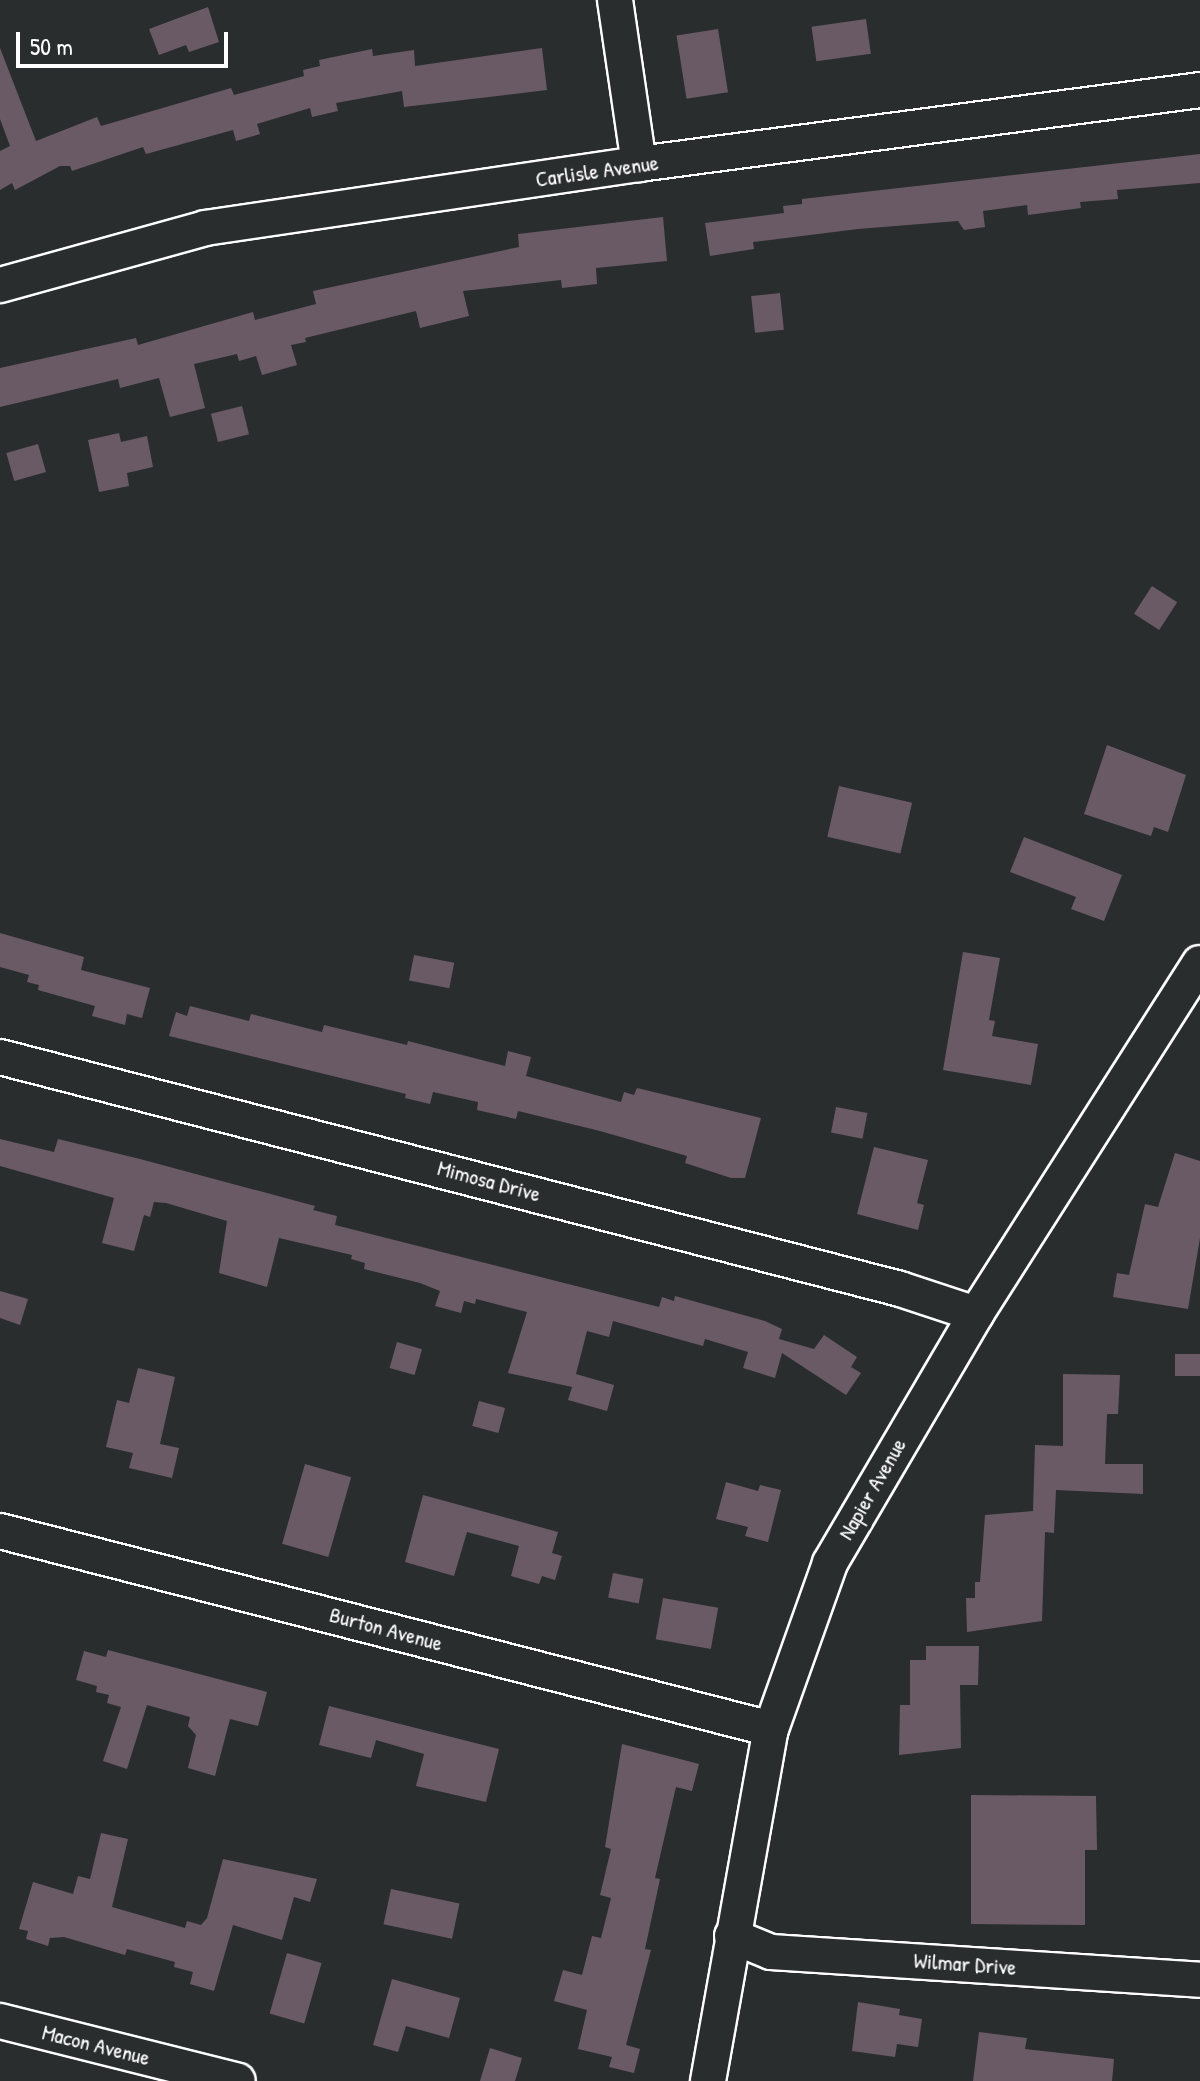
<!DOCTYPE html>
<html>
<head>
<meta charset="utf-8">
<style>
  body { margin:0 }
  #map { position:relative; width:1200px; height:2081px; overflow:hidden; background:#2a2d2e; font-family:"Patrick Hand",sans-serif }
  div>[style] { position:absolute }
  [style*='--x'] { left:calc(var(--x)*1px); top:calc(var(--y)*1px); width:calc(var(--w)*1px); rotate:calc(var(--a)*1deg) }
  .building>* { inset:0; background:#695a66; transform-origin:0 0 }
  .roads { filter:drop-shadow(2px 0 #fff) drop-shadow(-2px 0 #fff) drop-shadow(0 2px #fff) drop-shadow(0 -2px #fff) }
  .minor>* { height:34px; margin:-17px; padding:0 17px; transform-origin:17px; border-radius:17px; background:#2a2d2e }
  span { translate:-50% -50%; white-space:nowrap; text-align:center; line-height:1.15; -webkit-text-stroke:8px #2a2d2e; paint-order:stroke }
  .street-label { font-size:22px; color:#fff }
  .scale { position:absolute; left:16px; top:32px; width:212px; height:36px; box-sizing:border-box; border:4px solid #fff; border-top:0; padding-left:10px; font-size:24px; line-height:28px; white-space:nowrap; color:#fff; -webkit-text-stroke:6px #2a2d2e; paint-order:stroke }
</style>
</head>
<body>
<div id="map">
  <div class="building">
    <div style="clip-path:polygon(208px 7px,219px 42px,189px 52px,186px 45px,159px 55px,149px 29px)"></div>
    <div style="left:866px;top:19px;width:35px;height:55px;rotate:82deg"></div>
    <div style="left:718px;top:29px;width:64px;height:42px;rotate:81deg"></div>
    <div style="clip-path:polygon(0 48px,36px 141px,97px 117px,101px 126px,231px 88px,234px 95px,304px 76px,303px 70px,320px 66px,319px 60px,372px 49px,373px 56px,414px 50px,415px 66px,542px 48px,547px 90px,404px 107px,402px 91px,336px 103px,338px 111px,312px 117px,310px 108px,257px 124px,260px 134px,236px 141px,233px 130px,146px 154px,143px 147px,72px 171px,70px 166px,60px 166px,15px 190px,12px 183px,0 190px,0 151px,10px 146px,0 119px)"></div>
    <div style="clip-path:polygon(1200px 154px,1200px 183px,1117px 190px,1118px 199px,1080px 202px,1081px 208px,1028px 215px,1027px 205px,983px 211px,985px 227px,964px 230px,958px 221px,858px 229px,753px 242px,754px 249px,710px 256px,705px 223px,784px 213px,783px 206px,802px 204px,802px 199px)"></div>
    <div style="clip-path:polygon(663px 217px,667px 261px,596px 268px,597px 284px,562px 288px,561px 280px,463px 291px,469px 316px,420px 328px,416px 311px,305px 338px,306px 342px,291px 345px,297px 365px,262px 375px,256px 356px,239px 361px,237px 354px,194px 364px,205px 408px,170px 417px,159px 378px,120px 388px,118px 379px,0 407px,0 368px,136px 338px,138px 345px,253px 312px,255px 320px,316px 304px,313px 291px,519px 247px,518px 234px)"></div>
    <div style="left:780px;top:293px;width:37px;height:29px;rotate:84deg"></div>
    <div style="left:242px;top:406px;width:29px;height:32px;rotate:76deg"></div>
    <div style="clip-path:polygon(119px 433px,121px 442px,147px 436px,153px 467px,127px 473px,129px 486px,99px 492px,88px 440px)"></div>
    <div style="left:38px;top:444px;width:29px;height:33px;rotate:74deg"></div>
    <div style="left:1152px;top:586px;width:30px;height:33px;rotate:33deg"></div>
    <div style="clip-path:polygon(1107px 745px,1186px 775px,1168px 832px,1154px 827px,1151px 836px,1084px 814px)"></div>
    <div style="left:839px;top:786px;width:75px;height:52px;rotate:13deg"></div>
    <div style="clip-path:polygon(1024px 837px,1122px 875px,1104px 921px,1071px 909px,1076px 897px,1010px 872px)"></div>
    <div style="clip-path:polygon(0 933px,84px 957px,81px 970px,150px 988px,142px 1018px,127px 1014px,125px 1025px,92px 1016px,95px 1006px,38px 990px,39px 985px,27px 982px,29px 975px,0 967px)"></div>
    <div style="clip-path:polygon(963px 952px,1000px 958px,989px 1020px,995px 1021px,992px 1036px,1038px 1044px,1031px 1085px,943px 1070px)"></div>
    <div style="left:414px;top:955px;width:41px;height:26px;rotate:11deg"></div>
    <div style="clip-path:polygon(190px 1006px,249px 1021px,251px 1014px,322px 1032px,324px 1025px,407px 1045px,408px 1041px,505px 1066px,508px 1051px,531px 1057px,526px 1076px,621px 1102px,624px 1092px,634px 1095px,637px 1088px,761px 1118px,745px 1178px,731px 1178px,685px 1163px,687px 1156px,600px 1131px,518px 1111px,516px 1119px,477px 1110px,478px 1102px,433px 1092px,430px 1104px,405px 1098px,406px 1094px,169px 1036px,176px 1012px,187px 1016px)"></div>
    <div style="left:836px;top:1107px;width:32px;height:26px;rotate:11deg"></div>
    <div style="clip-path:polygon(0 1139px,54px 1152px,58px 1139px,140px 1159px,315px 1206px,313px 1210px,337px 1216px,335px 1225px,659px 1307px,662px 1297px,674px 1301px,675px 1296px,765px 1321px,782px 1329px,779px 1339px,814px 1349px,824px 1335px,857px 1357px,851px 1367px,861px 1373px,846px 1395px,782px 1353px,775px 1378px,743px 1368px,748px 1352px,705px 1339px,703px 1346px,613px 1321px,609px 1337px,587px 1331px,576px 1374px,614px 1385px,607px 1411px,568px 1400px,572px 1387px,508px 1373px,527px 1312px,476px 1299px,475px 1304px,464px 1301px,461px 1313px,435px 1306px,440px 1291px,420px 1283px,364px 1269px,365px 1263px,351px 1259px,352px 1255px,279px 1238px,267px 1287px,219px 1273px,227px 1221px,166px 1203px,154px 1202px,150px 1217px,144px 1215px,134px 1251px,102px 1243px,114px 1198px,0 1166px)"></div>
    <div style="clip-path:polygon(874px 1147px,928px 1160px,917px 1203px,924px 1205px,918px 1230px,857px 1214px)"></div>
    <div style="clip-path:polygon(1175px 1153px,1200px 1161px,1200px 1238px,1188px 1309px,1113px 1297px,1117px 1273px,1129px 1275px,1145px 1204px,1158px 1207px)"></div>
    <div style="clip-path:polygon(0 1291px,28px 1299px,20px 1325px,0 1318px)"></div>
    <div style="left:397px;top:1342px;width:26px;height:27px;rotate:16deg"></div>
    <div style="left:1175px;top:1354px;width:25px;height:22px"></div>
    <div style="clip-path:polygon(138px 1368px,175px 1377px,160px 1444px,179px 1448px,172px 1478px,129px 1468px,133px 1453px,106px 1447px,117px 1400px,129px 1403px)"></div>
    <div style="clip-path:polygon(1063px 1374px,1120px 1375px,1118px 1414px,1107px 1414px,1105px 1464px,1143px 1464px,1143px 1494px,1056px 1490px,1054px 1533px,1045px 1532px,1042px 1621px,967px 1632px,966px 1598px,975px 1598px,975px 1582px,980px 1582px,985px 1515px,1033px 1511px,1035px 1445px,1063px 1446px)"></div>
    <div style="left:479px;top:1401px;width:27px;height:26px;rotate:15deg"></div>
    <div style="left:305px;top:1464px;width:48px;height:83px;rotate:16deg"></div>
    <div style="clip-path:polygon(726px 1482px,758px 1491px,760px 1485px,781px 1490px,768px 1542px,745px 1536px,748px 1527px,716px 1519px)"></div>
    <div style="clip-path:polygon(423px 1495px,558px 1532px,552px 1553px,562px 1556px,555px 1580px,542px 1576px,539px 1584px,511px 1576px,519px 1546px,467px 1532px,454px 1576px,405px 1562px)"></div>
    <div style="left:613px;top:1573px;width:31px;height:25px;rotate:11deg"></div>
    <div style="left:663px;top:1598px;width:56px;height:42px;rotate:10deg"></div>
    <div style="clip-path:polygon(926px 1646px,979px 1646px,978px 1685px,960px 1685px,961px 1748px,899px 1755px,900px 1705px,910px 1705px,910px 1660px,926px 1660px)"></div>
    <div style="clip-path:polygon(108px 1650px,267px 1692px,258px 1726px,230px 1719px,215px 1776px,188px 1768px,196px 1735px,188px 1726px,190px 1717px,147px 1705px,127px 1769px,103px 1761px,121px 1707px,107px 1703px,109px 1695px,96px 1692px,97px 1686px,76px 1680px,84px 1651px,106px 1657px)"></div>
    <div style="clip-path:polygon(329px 1706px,499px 1749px,486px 1802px,416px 1786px,424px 1754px,376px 1740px,371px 1758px,319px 1745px)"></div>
    <div style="clip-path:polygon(622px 1744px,699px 1764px,692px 1791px,676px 1787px,655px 1878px,660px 1879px,645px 1949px,651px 1950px,626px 2045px,640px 2049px,634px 2073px,609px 2067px,612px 2057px,578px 2049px,587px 2010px,554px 2001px,563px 1970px,582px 1975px,592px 1936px,601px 1938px,611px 1898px,600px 1895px,611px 1849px,605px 1847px)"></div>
    <div style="clip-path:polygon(971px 1795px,1096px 1796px,1097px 1850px,1085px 1850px,1085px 1925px,971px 1924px)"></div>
    <div style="clip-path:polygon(101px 1833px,128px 1839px,112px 1907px,185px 1928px,187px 1921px,201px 1925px,207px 1918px,223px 1859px,317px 1879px,310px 1902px,294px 1897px,282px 1940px,233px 1925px,214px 1991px,190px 1984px,193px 1972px,174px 1967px,175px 1962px,127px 1949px,125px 1955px,64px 1937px,50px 1938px,48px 1946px,26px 1939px,28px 1931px,19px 1929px,33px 1882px,73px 1894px,78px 1876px,90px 1879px)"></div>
    <div style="left:391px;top:1889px;width:70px;height:36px;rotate:12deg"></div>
    <div style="left:287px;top:1953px;width:36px;height:63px;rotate:16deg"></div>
    <div style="clip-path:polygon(392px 1979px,460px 1998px,449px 2038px,406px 2026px,398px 2052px,373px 2045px)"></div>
    <div style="clip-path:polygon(858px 2002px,900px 2009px,899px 2015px,922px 2019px,918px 2047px,897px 2044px,895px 2057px,852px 2051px)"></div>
    <div style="clip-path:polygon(979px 2032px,1027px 2038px,1025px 2049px,1114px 2059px,1112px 2081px,973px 2081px)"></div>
    <div style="clip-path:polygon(490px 2048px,522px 2058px,515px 2081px,480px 2081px)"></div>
  </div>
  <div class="roads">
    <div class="minor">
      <div style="--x:615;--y:0;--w:166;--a:81.7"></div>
      <div style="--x:0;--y:285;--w:213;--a:-15.5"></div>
      <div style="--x:205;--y:228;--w:439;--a:-8.4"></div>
      <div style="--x:639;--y:164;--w:566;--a:-7.51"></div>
      <div style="--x:0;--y:1057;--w:929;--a:14.45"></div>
      <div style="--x:900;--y:1289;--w:80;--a:18.2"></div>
      <div style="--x:0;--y:1531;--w:796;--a:14.4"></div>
      <div style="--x:732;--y:1936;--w:42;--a:22.3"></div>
      <div style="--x:771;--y:1952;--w:430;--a:3.7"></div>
      <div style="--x:0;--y:2021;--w:245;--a:14.1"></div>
      <div style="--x:708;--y:2081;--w:358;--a:-79.9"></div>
      <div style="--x:771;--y:1729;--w:176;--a:-70.4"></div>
      <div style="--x:830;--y:1563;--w:289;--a:-59.6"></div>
      <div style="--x:976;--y:1314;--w:416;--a:-57.5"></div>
    </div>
  </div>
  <div class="street-label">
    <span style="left:597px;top:171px;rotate:-8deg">Carlisle Avenue</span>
    <span style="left:489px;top:1181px;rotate:15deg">Mimosa Drive</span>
    <span style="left:872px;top:1489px;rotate:-60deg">Napier Avenue</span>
    <span style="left:386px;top:1629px;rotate:15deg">Burton Avenue</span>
    <span style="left:965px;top:1964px;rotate:4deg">Wilmar Drive</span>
    <span style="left:96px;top:2045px;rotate:14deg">Macon Avenue</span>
  </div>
  <div class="scale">50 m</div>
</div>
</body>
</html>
